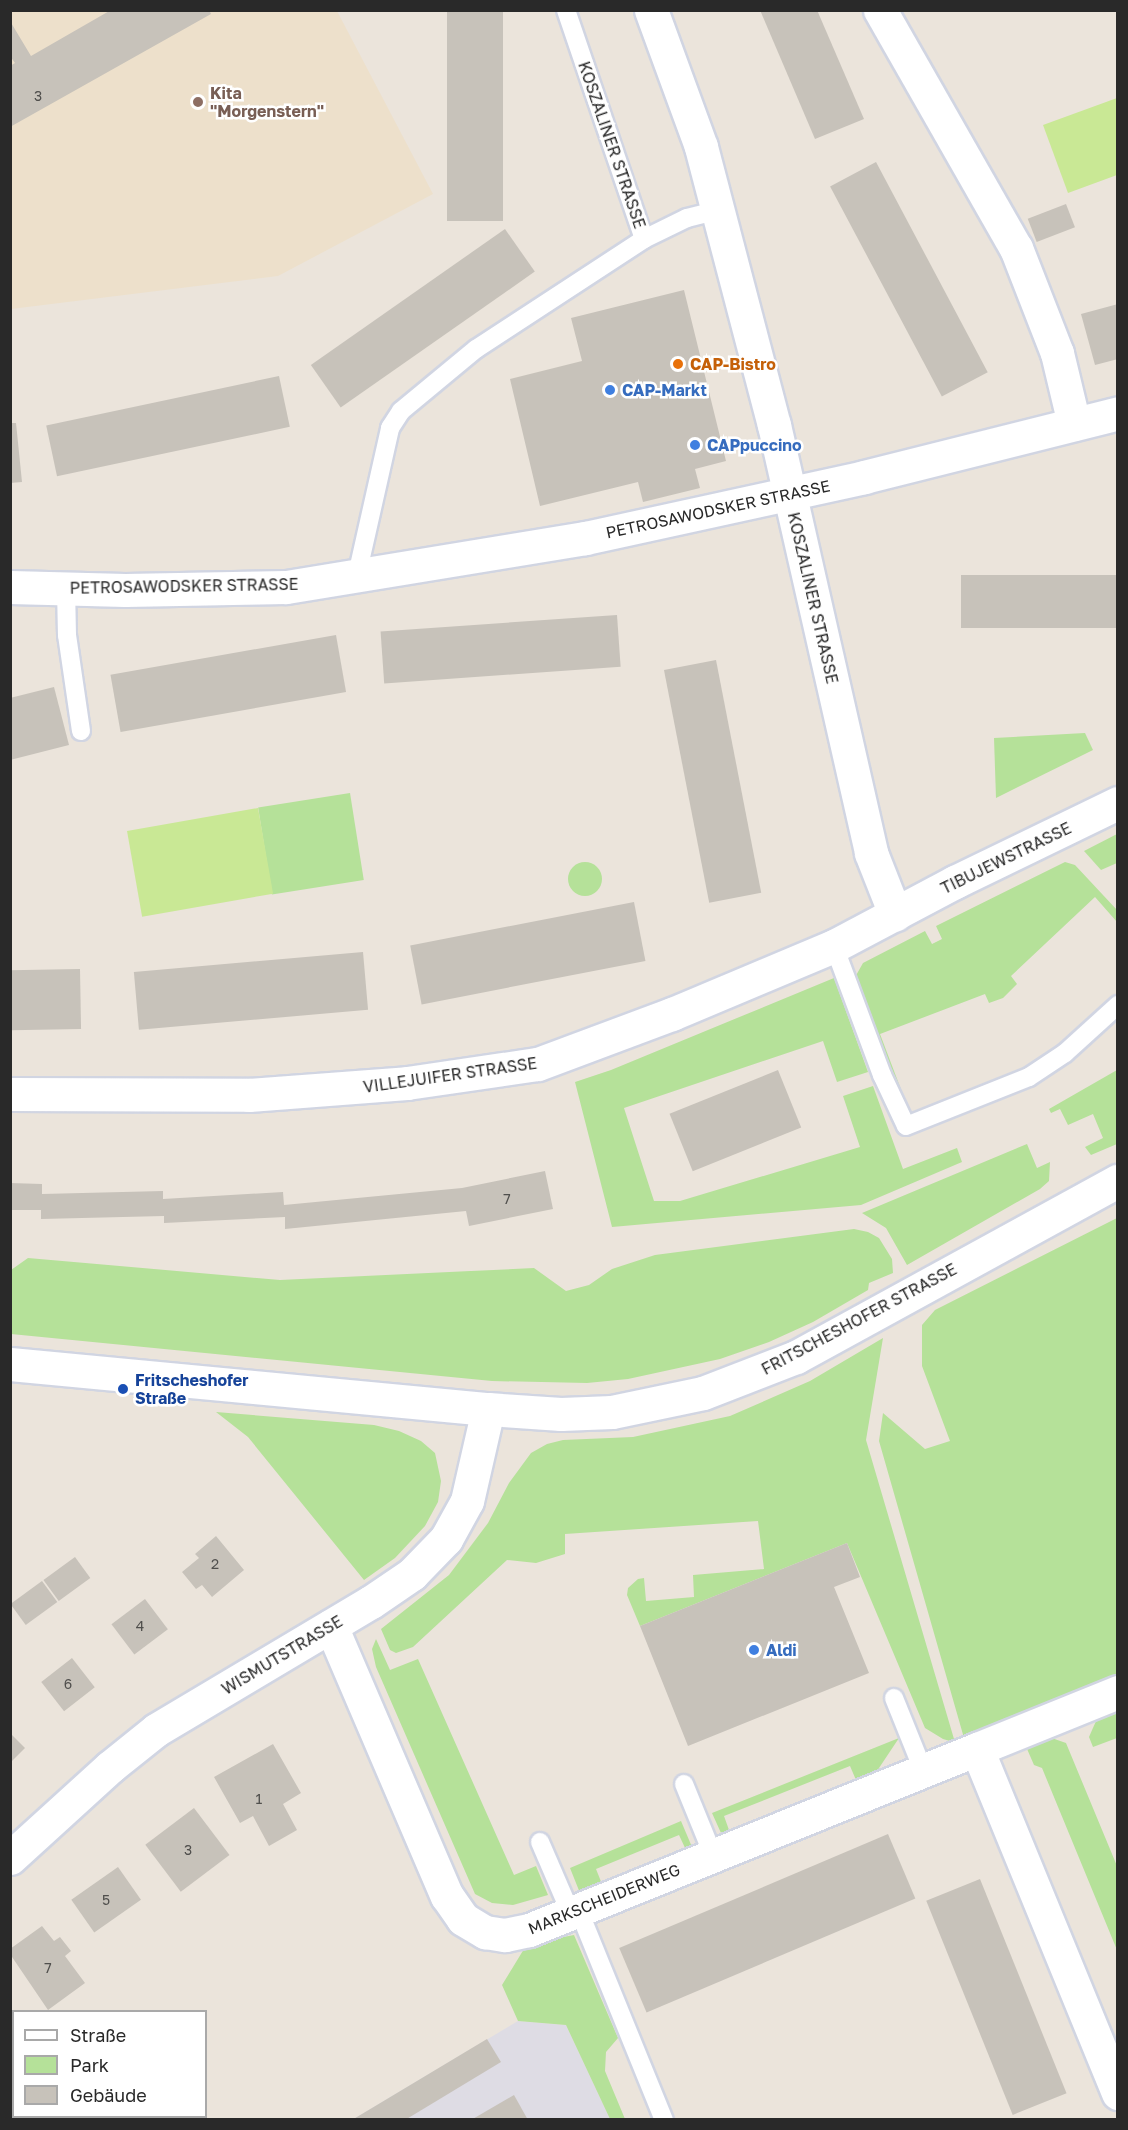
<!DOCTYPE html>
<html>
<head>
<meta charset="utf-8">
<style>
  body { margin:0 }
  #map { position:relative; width:1128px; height:2130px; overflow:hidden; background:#ebe4db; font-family:"Golos Text",sans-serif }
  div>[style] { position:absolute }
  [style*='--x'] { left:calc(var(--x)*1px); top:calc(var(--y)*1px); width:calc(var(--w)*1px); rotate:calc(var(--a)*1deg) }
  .industrial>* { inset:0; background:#dedce4 }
  .education>* { inset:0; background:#ede0cb }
  .green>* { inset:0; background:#b5e199; transform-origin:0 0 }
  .round { border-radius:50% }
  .pitch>* { inset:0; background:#c9e895; transform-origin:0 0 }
  .building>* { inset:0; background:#c7c2ba; transform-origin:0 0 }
  .roads { filter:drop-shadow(2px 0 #d1d5e2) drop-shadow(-2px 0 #d1d5e2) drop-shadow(0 2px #d1d5e2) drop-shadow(0 -2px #d1d5e2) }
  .service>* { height:18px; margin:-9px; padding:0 9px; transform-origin:9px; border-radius:9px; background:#fff }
  .minor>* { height:33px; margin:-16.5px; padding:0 16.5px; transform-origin:16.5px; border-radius:16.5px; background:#fff }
  .dots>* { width:16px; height:16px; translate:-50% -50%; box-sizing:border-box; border:3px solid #fff; border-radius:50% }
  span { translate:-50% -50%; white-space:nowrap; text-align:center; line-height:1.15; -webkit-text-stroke:5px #fff; paint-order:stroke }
  .number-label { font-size:14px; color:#504f4d }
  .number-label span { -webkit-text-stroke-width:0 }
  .education-label { font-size:16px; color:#785e54; font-weight:700 }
  .left { translate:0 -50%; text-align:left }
  .street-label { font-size:16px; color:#292929 }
  .food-label { font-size:16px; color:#c56008; font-weight:700 }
  .shop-label { font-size:16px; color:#366cbe; font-weight:700 }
  .transit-label { font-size:16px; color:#164399; font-weight:700 }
  .frame { position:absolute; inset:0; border:12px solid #292929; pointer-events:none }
  .legend { position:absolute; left:12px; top:2010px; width:195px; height:108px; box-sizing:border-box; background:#fff; border:2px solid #a9a9a9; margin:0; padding:8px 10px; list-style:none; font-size:18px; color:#292929 }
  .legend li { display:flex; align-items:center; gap:12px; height:30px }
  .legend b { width:30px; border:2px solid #a9a9a9 }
</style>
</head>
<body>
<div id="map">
  <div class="industrial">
    <div style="clip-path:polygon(518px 2021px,566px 2025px,610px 2119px,352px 2120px)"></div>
  </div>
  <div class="education">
    <div style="clip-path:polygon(10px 11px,337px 11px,433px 194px,278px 276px,11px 309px)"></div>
  </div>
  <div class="green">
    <div style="clip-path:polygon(1085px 733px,1093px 750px,996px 798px,994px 738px)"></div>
    <div style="left:350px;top:793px;width:88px;height:93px;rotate:81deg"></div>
    <div style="clip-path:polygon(1117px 834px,1117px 863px,1101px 870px,1084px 851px)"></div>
    <div style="clip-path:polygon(1065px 862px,1075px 865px,1117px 910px,1117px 922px,1095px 897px,1011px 976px,1017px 984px,1003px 998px,989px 1003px,985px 994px,880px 1034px,905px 1100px,897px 1090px,854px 979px,863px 963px,925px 931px,932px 944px,942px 939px,936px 926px)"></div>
    <div class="round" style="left:568px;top:862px;width:34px;height:34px"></div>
    <div style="clip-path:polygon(834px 978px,868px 1072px,837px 1082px,823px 1041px,624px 1108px,654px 1201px,680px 1201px,860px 1147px,843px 1096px,873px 1086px,903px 1169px,957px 1148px,962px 1162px,861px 1205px,612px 1227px,575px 1082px,611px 1070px)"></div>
    <div style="clip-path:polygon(1117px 1070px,1117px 1144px,1091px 1155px,1085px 1147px,1103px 1138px,1093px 1114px,1068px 1125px,1060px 1109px,1051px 1113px,1049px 1109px)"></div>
    <div style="clip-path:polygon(1027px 1144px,1037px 1168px,1050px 1162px,1049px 1181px,1040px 1189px,907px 1265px,886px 1228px,862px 1213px)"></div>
    <div style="clip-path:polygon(1117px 1218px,1117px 1674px,964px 1738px,879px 1441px,883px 1413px,925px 1449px,950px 1441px,922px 1366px,922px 1325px,935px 1310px)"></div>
    <div style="clip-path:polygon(854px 1229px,868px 1232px,879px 1238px,892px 1259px,893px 1273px,869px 1283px,868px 1290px,813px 1322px,769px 1342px,720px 1359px,628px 1379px,587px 1383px,492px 1381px,11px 1334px,11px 1270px,28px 1258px,280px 1280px,534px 1268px,566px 1291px,589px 1285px,612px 1269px,655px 1255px)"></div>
    <div style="clip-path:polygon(883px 1338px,866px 1440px,954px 1739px,950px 1741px,943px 1739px,925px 1728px,847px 1543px,640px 1626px,627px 1595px,628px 1588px,638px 1579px,644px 1578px,646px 1601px,694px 1597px,693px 1575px,764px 1569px,758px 1521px,565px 1534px,565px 1554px,536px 1563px,507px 1560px,413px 1647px,396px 1653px,390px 1650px,381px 1629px,449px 1575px,488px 1523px,509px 1483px,531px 1453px,547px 1444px,563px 1440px,633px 1437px,730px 1416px,810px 1381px)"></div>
    <div style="clip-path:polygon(216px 1412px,374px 1425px,399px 1431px,421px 1441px,435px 1453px,441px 1481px,438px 1502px,425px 1526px,395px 1558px,364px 1580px,248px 1437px)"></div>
    <div style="clip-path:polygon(376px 1639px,390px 1670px,418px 1659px,514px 1875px,536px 1866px,548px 1895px,513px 1905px,492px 1903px,475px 1894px,376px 1667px,372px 1649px)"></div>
    <div style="clip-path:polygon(1117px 1705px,1117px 1738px,1093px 1747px,1089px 1737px,1100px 1712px)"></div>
    <div style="clip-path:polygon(1043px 1735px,1066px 1743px,1117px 1866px,1117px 1950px,1042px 1768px,1034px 1765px,1024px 1742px)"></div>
    <div style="clip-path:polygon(899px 1738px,877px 1771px,856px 1780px,850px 1766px,724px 1816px,729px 1830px,721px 1833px,712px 1813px)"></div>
    <div style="clip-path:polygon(681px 1821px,692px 1847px,686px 1850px,679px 1835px,596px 1869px,602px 1884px,580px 1893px,570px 1868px)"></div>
    <div style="clip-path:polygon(574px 1935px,618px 2038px,606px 2052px,605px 2071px,625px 2119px,610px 2119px,566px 2025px,518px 2021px,502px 1985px,524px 1949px,548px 1940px)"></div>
  </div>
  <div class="pitch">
    <div style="clip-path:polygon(1117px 98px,1117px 175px,1068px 193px,1043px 125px)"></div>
    <div style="left:258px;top:808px;width:87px;height:133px;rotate:80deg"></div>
  </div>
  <div class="building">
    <div style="clip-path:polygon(111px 10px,209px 10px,211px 14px,10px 127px,10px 66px,15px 63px,10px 56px,10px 21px,31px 56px)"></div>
    <div style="left:447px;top:10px;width:56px;height:211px"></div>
    <div style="clip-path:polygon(760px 10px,817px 10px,864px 119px,815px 139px)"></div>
    <div style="left:876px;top:162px;width:238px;height:52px;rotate:62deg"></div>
    <div style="left:1066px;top:204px;width:25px;height:41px;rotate:69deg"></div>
    <div style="left:505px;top:229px;width:52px;height:237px;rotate:55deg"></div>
    <div style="clip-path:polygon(684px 290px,726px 461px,695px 469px,700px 488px,643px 502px,638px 482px,540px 506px,510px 379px,582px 361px,571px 318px)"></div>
    <div style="clip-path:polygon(1118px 304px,1118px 359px,1095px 365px,1081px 314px)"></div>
    <div style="left:279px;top:376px;width:52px;height:238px;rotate:78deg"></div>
    <div style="clip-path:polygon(10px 423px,16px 423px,22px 482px,10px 483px)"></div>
    <div style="left:1118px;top:575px;width:53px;height:157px;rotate:90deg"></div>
    <div style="left:617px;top:615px;width:52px;height:237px;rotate:86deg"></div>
    <div style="left:336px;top:635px;width:58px;height:229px;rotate:80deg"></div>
    <div style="left:716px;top:660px;width:237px;height:53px;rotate:79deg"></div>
    <div style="clip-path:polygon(54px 687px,69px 745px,10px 760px,10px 698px)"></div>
    <div style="left:634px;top:902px;width:60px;height:228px;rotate:79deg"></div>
    <div style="left:363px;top:952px;width:58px;height:230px;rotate:85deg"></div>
    <div style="left:80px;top:969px;width:60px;height:70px;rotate:89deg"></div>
    <div style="left:778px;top:1070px;width:62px;height:117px;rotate:68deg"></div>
    <div style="clip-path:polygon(545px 1171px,553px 1209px,469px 1226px,466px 1211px,285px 1229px,285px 1217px,164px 1223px,164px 1216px,41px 1219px,41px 1210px,10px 1210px,10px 1183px,42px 1184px,42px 1194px,163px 1191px,163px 1199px,283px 1192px,284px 1205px,462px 1188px)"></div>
    <div style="clip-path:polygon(216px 1536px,244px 1570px,212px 1597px,202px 1585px,196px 1589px,182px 1572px,199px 1558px,195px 1554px)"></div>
    <div style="clip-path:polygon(847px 1543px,860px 1577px,834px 1587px,869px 1673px,688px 1746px,640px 1626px)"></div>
    <div style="left:75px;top:1557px;width:26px;height:39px;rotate:54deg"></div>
    <div style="left:42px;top:1581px;width:26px;height:39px;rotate:54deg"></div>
    <div style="left:145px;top:1599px;width:38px;height:42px;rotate:53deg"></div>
    <div style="left:72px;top:1658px;width:37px;height:39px;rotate:52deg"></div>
    <div style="clip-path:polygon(10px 1733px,25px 1748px,10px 1763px)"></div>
    <div style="clip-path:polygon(273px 1744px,301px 1793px,283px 1804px,297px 1830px,269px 1846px,253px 1816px,240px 1823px,214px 1777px)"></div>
    <div style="left:194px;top:1808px;width:59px;height:61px;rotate:53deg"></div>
    <div style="left:888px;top:1834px;width:70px;height:292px;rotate:67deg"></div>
    <div style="left:118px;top:1867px;width:40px;height:57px;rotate:55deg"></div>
    <div style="left:980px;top:1879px;width:231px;height:58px;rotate:68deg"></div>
    <div style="clip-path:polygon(42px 1926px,54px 1941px,60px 1937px,71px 1951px,65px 1956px,85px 1983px,48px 2010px,10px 1954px,10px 1949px)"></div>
    <div style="clip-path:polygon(487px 2039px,501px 2062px,405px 2120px,352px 2120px)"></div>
    <div style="clip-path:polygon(514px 2095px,528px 2120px,471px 2120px)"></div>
  </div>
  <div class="roads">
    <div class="service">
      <div style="--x:566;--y:10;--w:242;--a:71.2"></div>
      <div style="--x:357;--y:575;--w:151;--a:-77.3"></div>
      <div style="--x:390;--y:428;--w:20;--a:-57"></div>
      <div style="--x:401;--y:411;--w:97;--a:-39.6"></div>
      <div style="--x:476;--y:349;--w:201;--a:-33.2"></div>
      <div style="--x:644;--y:239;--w:48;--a:-26"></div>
      <div style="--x:687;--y:218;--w:32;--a:-14"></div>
      <div style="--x:66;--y:588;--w:47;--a:88.8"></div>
      <div style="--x:67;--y:635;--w:97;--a:81.7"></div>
      <div style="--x:834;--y:946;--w:138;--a:69.6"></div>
      <div style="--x:882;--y:1075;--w:56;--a:64.8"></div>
      <div style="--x:906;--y:1126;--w:132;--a:-21.7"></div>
      <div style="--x:1029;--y:1077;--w:43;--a:-33.7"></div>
      <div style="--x:1065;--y:1053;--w:72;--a:-42.2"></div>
      <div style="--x:894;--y:1698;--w:78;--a:68.1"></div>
      <div style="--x:684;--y:1784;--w:77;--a:67.8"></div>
      <div style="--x:540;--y:1842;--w:78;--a:66.7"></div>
      <div style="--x:579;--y:1911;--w:226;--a:67.9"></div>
    </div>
    <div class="minor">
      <div style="--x:651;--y:10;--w:146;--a:69.9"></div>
      <div style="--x:701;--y:147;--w:287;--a:75.3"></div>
      <div style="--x:774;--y:425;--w:439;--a:77.2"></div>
      <div style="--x:871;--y:853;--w:66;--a:68.5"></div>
      <div style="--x:880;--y:10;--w:274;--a:60.3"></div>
      <div style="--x:1016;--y:248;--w:113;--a:68.7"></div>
      <div style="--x:1057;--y:353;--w:73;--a:76.5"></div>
      <div style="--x:10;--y:587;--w:115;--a:1.5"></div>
      <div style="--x:125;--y:590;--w:161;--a:-1.1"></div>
      <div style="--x:286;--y:587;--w:303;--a:-9.3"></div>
      <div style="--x:585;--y:538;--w:286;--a:-12.3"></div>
      <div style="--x:864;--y:477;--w:262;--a:-14.1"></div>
      <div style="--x:10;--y:1094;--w:239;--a:0.2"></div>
      <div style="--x:249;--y:1095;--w:158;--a:-4.3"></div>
      <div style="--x:407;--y:1083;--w:132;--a:-8.3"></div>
      <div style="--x:538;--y:1064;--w:143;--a:-20.5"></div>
      <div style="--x:672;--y:1014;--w:176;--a:-22.8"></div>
      <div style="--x:834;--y:946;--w:137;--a:-27.9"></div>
      <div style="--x:955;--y:882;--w:181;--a:-25.9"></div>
      <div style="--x:10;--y:1364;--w:480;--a:5.4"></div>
      <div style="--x:488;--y:1409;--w:73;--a:3.9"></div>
      <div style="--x:561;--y:1414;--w:51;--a:-2.2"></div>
      <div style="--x:612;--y:1412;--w:93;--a:-11.8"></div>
      <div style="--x:703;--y:1393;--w:100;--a:-21.2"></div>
      <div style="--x:796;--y:1357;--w:367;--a:-28.7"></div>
      <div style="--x:331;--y:1626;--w:294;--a:66.8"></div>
      <div style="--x:447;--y:1896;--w:28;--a:55"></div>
      <div style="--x:463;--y:1919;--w:26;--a:31"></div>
      <div style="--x:485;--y:1932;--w:20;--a:9"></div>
      <div style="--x:505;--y:1935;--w:25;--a:-12"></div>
      <div style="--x:529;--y:1930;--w:483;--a:-22"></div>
      <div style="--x:1118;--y:1692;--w:152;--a:158"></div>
      <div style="--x:977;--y:1749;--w:372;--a:67.7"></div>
      <div style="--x:10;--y:1858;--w:135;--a:-42.3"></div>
      <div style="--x:110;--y:1767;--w:59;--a:-38.8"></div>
      <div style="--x:156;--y:1730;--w:250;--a:-30.8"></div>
      <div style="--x:371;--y:1602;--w:50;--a:-34.3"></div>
      <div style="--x:412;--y:1574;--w:49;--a:-45.8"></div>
      <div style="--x:446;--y:1539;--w:43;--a:-61.1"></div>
      <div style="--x:467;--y:1501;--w:94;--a:-77.1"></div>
    </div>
  </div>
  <div class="dots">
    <div style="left:198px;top:102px;background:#8d6e63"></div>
    <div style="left:678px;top:364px;background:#e8710a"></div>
    <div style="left:610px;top:390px;background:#3f7fe0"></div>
    <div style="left:695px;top:445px;background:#3f7fe0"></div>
    <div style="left:123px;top:1389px;background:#1a4fb4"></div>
    <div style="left:754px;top:1650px;background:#3f7fe0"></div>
  </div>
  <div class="number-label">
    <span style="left:38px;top:96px">3</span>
    <span style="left:507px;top:1199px">7</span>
    <span style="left:215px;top:1564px">2</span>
    <span style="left:140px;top:1626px">4</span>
    <span style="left:68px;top:1684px">6</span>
    <span style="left:259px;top:1799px">1</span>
    <span style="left:188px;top:1850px">3</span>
    <span style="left:106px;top:1900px">5</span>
    <span style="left:48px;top:1968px">7</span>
  </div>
  <div class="education-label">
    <span class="left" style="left:210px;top:102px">Kita<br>"Morgenstern"</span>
  </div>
  <div class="street-label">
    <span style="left:612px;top:145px;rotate:71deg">KOSZALINER STRASSE</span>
    <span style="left:718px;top:509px;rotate:-12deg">PETROSAWODSKER STRASSE</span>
    <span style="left:184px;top:586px;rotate:-1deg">PETROSAWODSKER STRASSE</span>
    <span style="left:813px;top:598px;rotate:77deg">KOSZALINER STRASSE</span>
    <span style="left:1006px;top:858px;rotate:-26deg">TIBUJEWSTRASSE</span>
    <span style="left:450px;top:1075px;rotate:-8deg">VILLEJUIFER STRASSE</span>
    <span style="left:859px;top:1319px;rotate:-28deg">FRITSCHESHOFER STRASSE</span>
    <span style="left:282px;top:1655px;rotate:-31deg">WISMUTSTRASSE</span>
    <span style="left:604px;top:1899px;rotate:-22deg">MARKSCHEIDERWEG</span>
  </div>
  <div class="food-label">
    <span class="left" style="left:690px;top:364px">CAP-Bistro</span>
  </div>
  <div class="shop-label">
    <span class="left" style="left:622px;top:390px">CAP-Markt</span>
    <span class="left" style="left:707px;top:445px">CAPpuccino</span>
    <span class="left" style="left:766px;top:1650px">Aldi</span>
  </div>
  <div class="transit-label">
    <span class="left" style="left:135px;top:1389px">Fritscheshofer<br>Straße</span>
  </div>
  <div class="frame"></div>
  <ul class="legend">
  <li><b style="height:8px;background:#fff"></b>Straße</li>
  <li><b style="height:16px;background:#b5e199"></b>Park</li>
  <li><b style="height:16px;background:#c7c2ba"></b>Gebäude</li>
  </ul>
</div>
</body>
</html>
